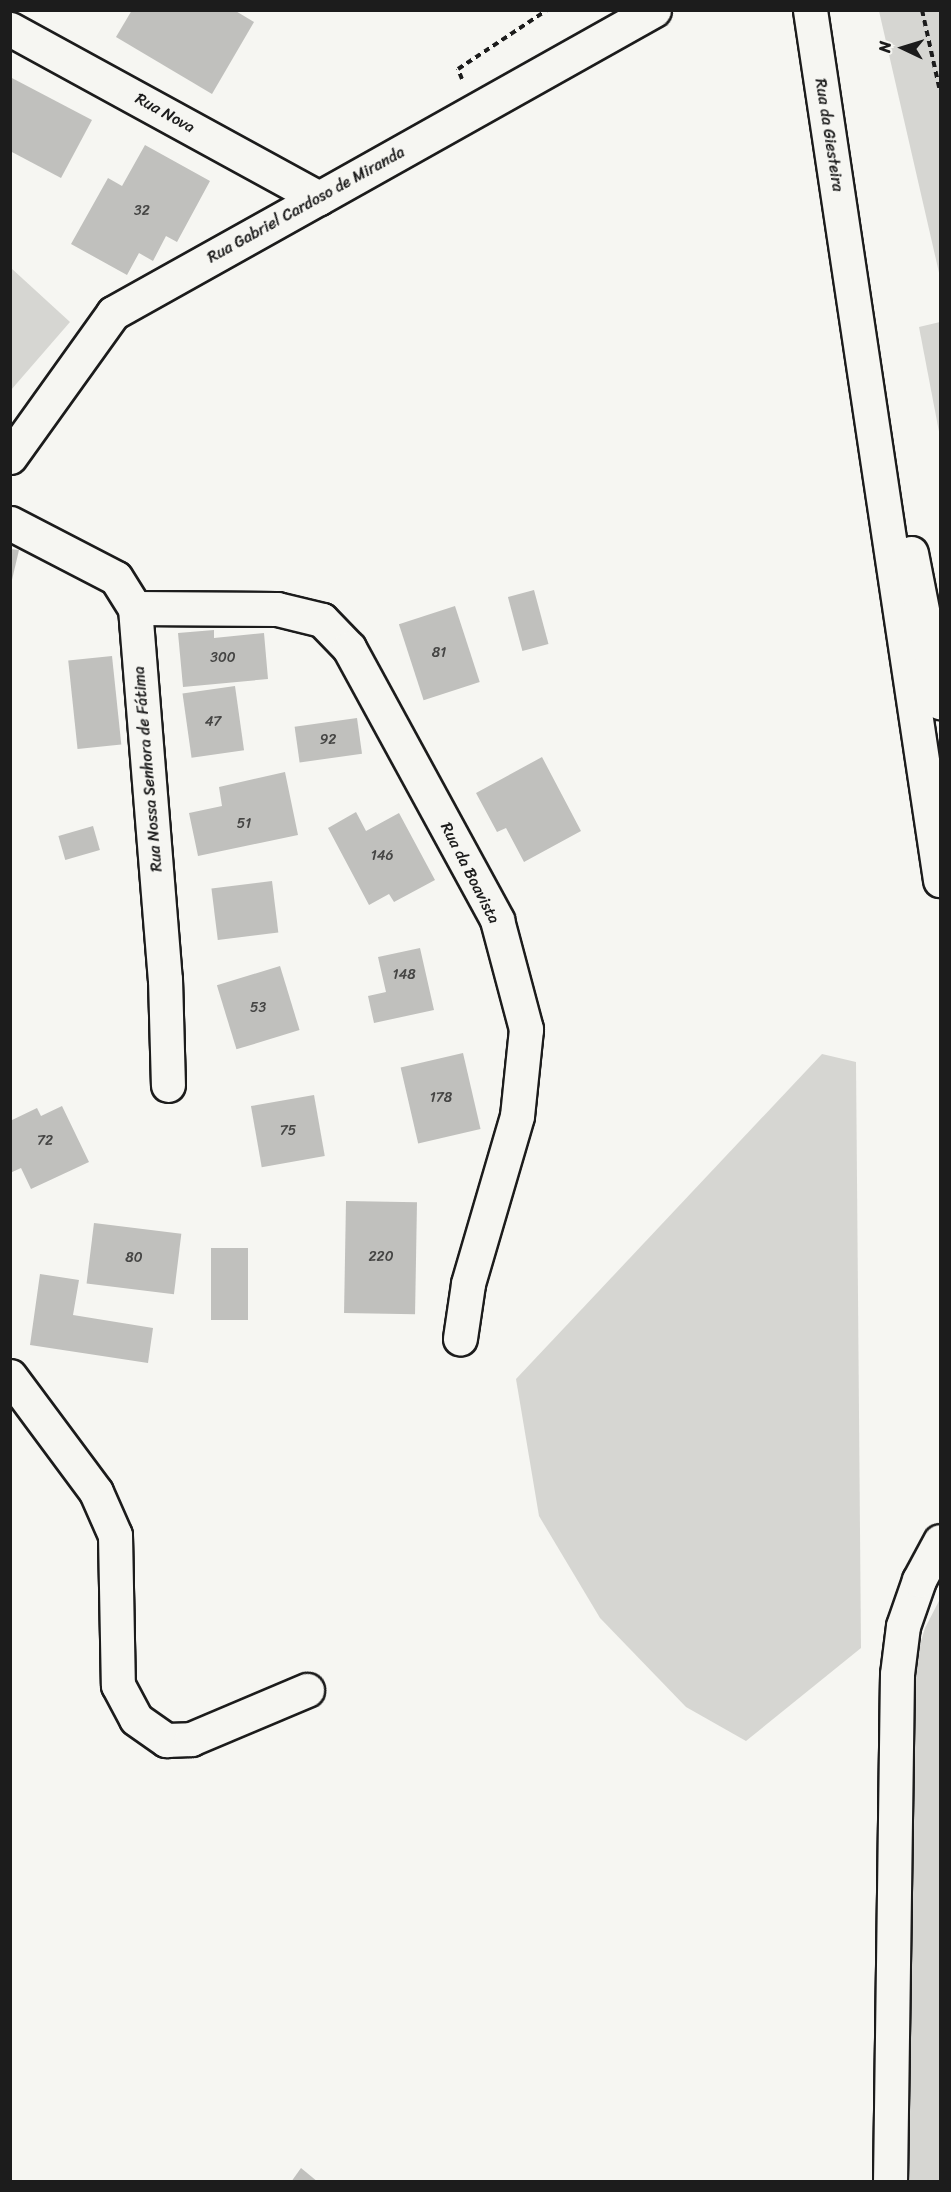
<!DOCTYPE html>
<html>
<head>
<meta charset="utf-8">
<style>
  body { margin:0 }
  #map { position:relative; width:951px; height:2192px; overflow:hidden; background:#f6f6f2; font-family:Sriracha,sans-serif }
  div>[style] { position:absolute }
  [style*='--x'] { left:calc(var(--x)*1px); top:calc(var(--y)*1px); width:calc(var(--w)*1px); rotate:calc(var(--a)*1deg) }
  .green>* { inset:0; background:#d6d6d2 }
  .building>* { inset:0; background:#c0c0bd; transform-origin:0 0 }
  .path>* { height:4px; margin-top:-2px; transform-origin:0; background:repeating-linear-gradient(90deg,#1c1c1c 0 6px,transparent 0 10.5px) }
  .roads { filter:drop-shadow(2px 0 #1c1c1c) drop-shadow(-2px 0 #1c1c1c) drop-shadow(0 2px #1c1c1c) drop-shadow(0 -2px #1c1c1c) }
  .street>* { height:33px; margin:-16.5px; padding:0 16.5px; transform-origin:16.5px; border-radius:16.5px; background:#f6f6f2 }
  .secondary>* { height:33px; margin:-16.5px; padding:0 16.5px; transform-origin:16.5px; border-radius:16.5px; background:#f6f6f2 }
  .primary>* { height:33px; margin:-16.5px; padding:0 16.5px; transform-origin:16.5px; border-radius:16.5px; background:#f6f6f2 }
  span { translate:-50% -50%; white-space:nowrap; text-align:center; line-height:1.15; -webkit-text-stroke:4.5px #f6f6f2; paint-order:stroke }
  .number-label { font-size:14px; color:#454544 }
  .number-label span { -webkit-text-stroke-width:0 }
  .street-label { font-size:16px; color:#1c1c1c }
  .frame { position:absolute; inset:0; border:12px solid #1c1c1c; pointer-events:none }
  .north { position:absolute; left:873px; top:18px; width:60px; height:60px; -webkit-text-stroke:4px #f6f6f2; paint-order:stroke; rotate:274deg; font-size:16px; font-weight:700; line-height:24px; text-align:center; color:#1c1c1c }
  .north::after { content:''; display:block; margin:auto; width:21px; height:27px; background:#1c1c1c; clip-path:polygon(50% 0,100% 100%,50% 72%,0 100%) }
</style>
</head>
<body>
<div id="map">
  <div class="green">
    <div style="clip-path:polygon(879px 11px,940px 11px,940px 277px)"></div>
    <div style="clip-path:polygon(11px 268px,70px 322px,11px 390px)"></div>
    <div style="clip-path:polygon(940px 322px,940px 437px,919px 327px)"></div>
    <div style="clip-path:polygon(822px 1054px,856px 1062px,861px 1648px,746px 1741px,686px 1707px,600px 1618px,539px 1516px,516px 1379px)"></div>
    <div style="clip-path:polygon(940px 1599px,940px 2181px,903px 2182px,908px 1684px,925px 1628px)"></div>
  </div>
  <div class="building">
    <div style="clip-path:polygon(132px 10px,234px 10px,254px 22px,212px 94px,116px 37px)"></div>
    <div style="clip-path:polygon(10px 77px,92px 120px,61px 178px,10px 151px)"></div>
    <div style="clip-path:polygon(145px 145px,210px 181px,177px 242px,166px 236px,153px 261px,139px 253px,127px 275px,71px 244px,108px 178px,122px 186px)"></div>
    <div style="clip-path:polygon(10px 549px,19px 550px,11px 584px,10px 584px)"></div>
    <div style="left:534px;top:590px;width:56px;height:27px;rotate:75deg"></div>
    <div style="left:455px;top:606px;width:80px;height:59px;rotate:72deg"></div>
    <div style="clip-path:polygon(214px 630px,214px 638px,264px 633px,268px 679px,183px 687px,178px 633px)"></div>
    <div style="left:112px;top:656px;width:89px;height:44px;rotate:84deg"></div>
    <div style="left:235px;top:686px;width:65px;height:53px;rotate:82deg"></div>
    <div style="left:357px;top:718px;width:36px;height:63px;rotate:82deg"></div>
    <div style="clip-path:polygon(542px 757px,581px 831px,524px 862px,506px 828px,497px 832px,476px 793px)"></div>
    <div style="clip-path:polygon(285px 772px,298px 835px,198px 856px,189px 813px,222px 806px,219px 787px)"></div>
    <div style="clip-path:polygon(356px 812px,366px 831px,399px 813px,435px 880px,394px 902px,389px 894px,369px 905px,328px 828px)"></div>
    <div style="left:93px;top:826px;width:25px;height:36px;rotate:74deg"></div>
    <div style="left:272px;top:881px;width:52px;height:61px;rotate:83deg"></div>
    <div style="clip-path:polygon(420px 948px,434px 1010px,374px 1023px,368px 996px,386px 992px,378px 957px)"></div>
    <div style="left:280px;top:966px;width:67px;height:66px;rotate:73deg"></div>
    <div style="left:463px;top:1053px;width:78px;height:64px;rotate:77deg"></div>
    <div style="left:314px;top:1095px;width:62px;height:64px;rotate:80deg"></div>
    <div style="clip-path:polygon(62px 1106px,89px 1162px,31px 1189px,21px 1168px,10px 1173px,10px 1121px,37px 1108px,41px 1116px)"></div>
    <div style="left:346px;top:1201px;width:71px;height:112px;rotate:1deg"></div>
    <div style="left:94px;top:1223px;width:88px;height:61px;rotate:7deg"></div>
    <div style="left:211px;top:1248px;width:37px;height:72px"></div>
    <div style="clip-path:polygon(40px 1274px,79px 1280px,73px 1315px,153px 1328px,148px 1363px,30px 1345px)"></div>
    <div style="clip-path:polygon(301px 2168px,318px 2182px,291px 2182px)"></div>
  </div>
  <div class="path">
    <div style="--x:922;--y:10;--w:83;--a:77.5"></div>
    <div style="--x:462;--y:79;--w:11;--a:-112"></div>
    <div style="--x:458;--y:69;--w:107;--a:-33.5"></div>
  </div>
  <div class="roads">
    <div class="street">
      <div style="--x:10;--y:457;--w:177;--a:-54.4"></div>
      <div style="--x:113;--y:313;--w:236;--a:-29.2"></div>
      <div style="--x:10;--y:523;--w:119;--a:27.4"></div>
      <div style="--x:116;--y:578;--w:36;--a:58"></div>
      <div style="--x:135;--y:608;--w:372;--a:85.4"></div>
      <div style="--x:165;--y:979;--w:106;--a:88.4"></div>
      <div style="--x:135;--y:608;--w:142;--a:0.4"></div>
      <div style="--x:277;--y:609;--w:46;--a:13.7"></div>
      <div style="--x:322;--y:620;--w:39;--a:46"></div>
      <div style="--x:349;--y:648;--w:310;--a:61.4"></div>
      <div style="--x:497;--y:920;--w:113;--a:75.1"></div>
      <div style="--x:526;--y:1029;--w:87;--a:95.9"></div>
      <div style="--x:517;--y:1116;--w:175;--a:106.3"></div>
      <div style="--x:468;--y:1284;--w:55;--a:98.4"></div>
      <div style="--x:10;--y:1376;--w:144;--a:53.4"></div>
      <div style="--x:96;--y:1492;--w:47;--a:66.2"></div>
      <div style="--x:115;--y:1535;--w:150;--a:88.9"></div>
      <div style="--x:118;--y:1685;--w:38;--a:62"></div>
      <div style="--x:136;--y:1719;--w:37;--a:35"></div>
      <div style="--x:166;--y:1740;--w:25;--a:-2"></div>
      <div style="--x:191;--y:1739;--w:126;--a:-22.9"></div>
    </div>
    <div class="secondary">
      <div style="--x:810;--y:10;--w:880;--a:81.5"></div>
      <div style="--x:10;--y:29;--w:352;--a:28.7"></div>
      <div style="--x:319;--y:198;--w:384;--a:-29.3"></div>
      <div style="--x:911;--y:553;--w:152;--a:79"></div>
    </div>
    <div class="primary">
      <div style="--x:890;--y:2182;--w:508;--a:-89.21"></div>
      <div style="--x:897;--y:1674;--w:48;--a:-82.9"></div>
      <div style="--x:903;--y:1626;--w:49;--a:-70.8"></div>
      <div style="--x:919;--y:1580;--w:44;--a:-61.7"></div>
    </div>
  </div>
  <div class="number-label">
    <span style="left:142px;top:211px">32</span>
    <span style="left:439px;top:653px">81</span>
    <span style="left:223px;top:658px">300</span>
    <span style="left:213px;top:722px">47</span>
    <span style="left:328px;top:740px">92</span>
    <span style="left:244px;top:824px">51</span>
    <span style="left:382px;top:856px">146</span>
    <span style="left:404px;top:975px">148</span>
    <span style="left:258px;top:1008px">53</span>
    <span style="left:441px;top:1098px">178</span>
    <span style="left:288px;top:1131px">75</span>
    <span style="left:45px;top:1141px">72</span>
    <span style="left:381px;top:1257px">220</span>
    <span style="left:134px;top:1258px">80</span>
  </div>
  <div class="street-label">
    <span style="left:165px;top:113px;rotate:29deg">Rua Nova</span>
    <span style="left:829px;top:135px;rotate:81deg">Rua da Giesteira</span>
    <span style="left:306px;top:205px;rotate:-29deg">Rua Gabriel Cardoso de Miranda</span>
    <span style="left:148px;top:769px;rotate:-95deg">Rua Nossa Senhora de Fátima</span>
    <span style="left:470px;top:873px;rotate:63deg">Rua da Boavista</span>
  </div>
  <div class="frame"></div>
  <div class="north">N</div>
</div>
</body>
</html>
